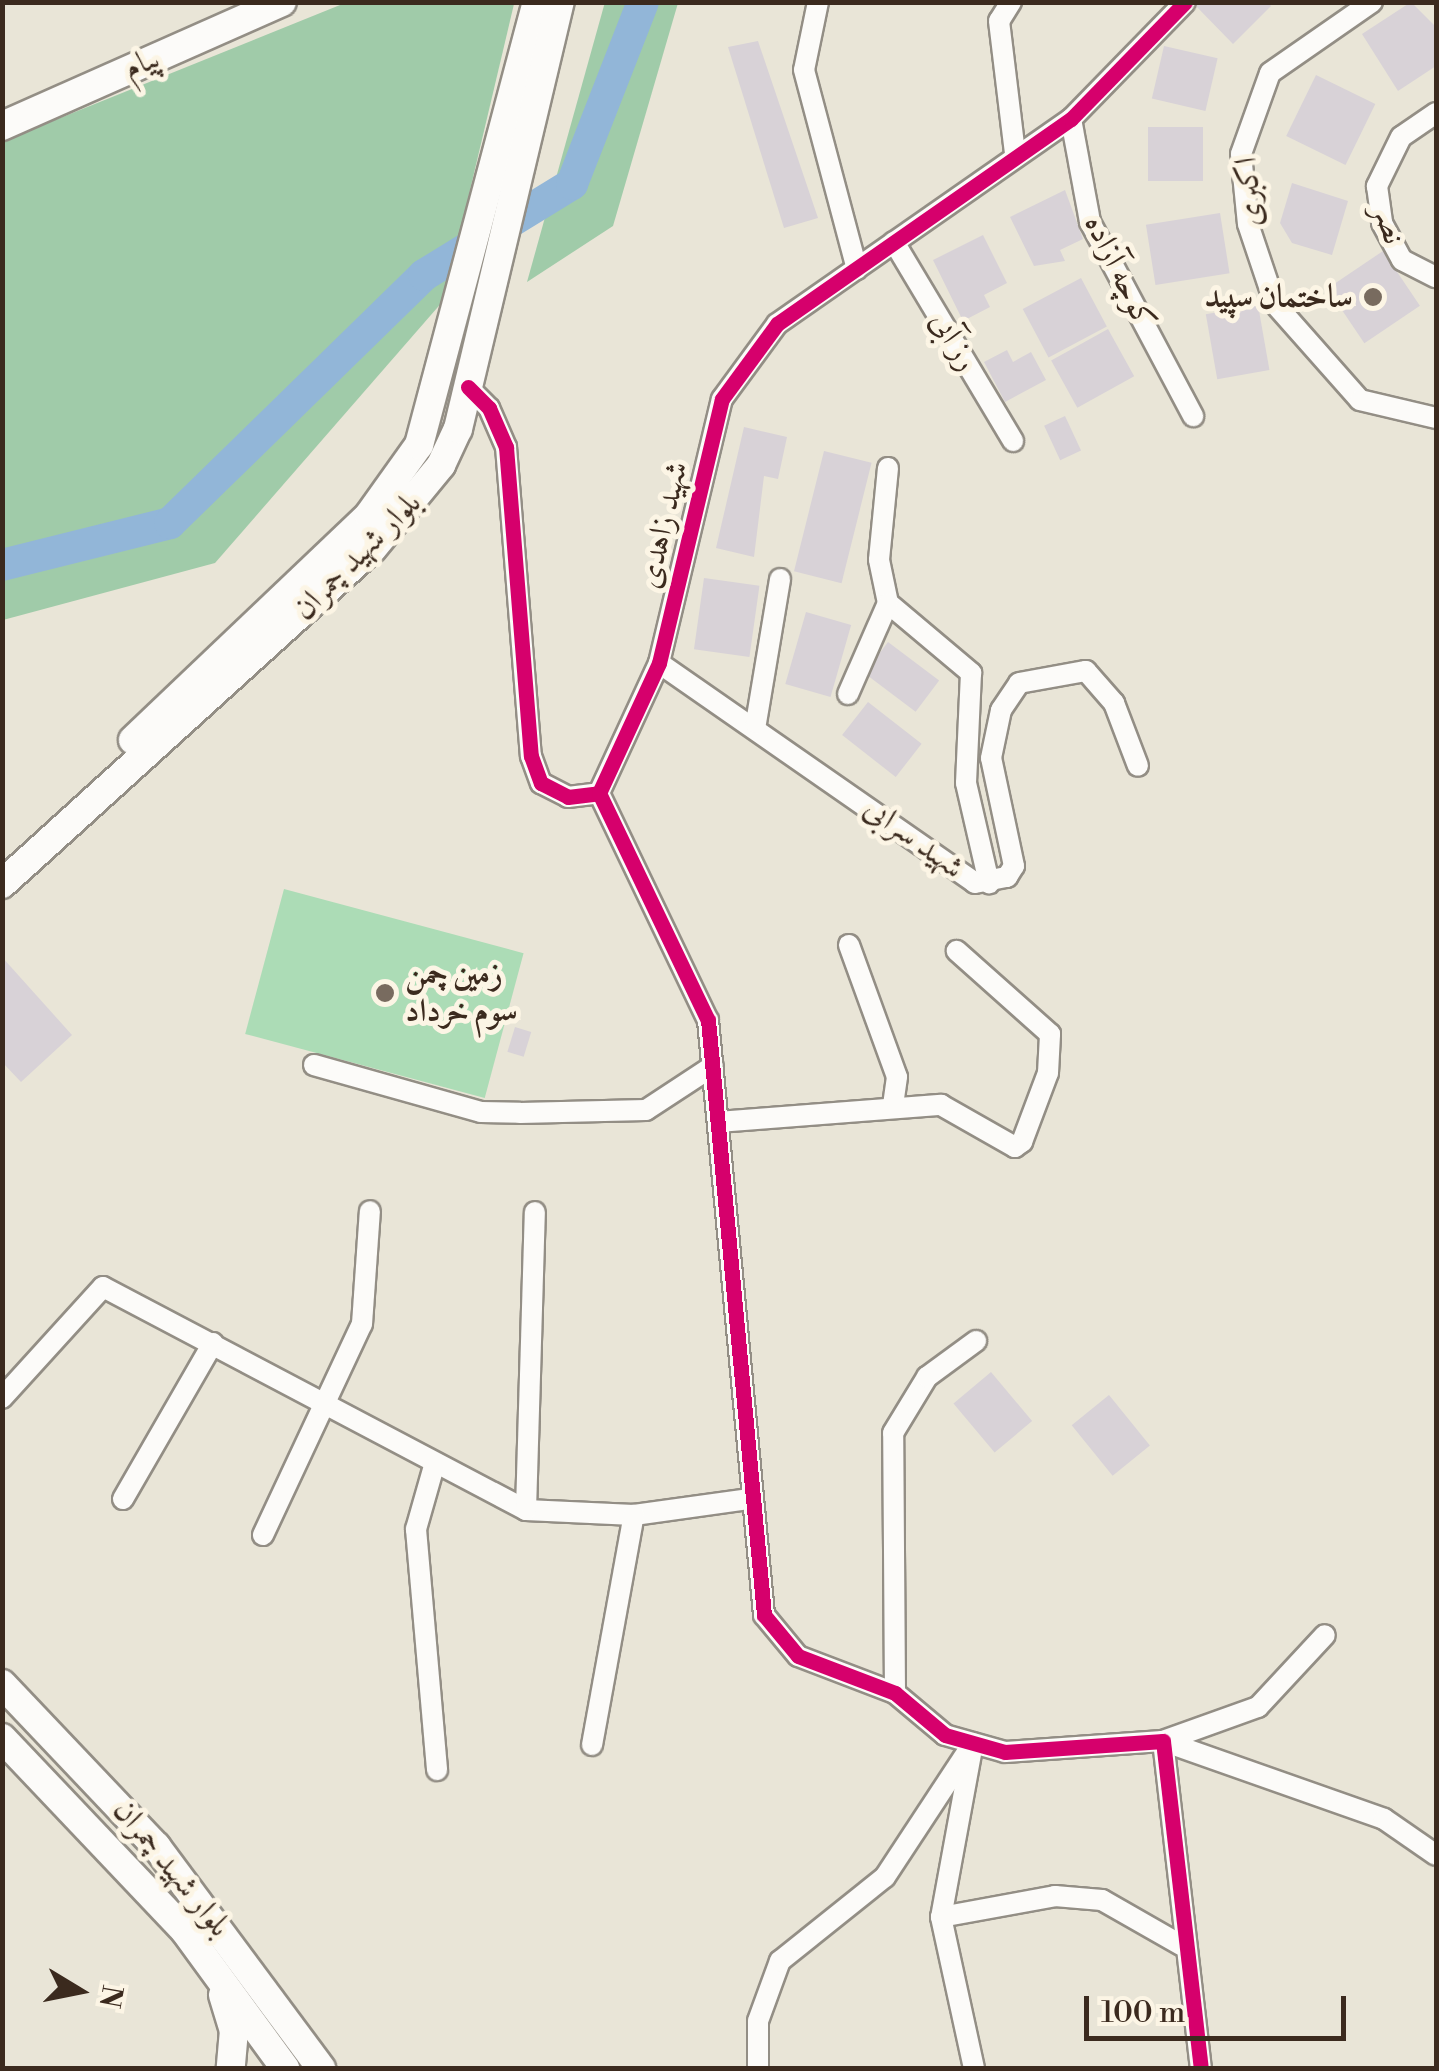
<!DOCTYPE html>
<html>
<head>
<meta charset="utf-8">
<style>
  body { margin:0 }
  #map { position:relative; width:1439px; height:2071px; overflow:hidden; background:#e9e5d7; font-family:"Libre Bodoni",Amiri,serif }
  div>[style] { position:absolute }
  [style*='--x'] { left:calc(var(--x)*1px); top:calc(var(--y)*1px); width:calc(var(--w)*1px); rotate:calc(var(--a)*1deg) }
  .green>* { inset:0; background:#acdcb6; transform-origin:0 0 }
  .forest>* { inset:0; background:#a0cba9 }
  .river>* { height:32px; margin:-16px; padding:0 16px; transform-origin:16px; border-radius:16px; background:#92b6d8 }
  .building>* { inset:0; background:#d8d2d7; transform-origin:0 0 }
  .roads { filter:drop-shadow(2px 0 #938e85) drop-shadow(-2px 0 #938e85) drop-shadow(0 2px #938e85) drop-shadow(0 -2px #938e85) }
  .street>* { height:20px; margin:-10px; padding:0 10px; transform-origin:10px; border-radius:10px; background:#fcfbf9 }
  .secondary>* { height:28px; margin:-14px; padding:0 14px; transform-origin:14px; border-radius:14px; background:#fcfbf9 }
  .cycleway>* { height:15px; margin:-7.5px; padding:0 7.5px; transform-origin:7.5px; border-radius:7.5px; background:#d6006c }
  .dots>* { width:28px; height:28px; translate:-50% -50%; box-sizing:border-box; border:5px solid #fcf5e5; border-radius:50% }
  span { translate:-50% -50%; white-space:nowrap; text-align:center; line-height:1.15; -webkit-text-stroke:10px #fcf5e5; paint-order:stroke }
  .street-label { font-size:32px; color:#3b2a1e }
  .poi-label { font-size:32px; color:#3b2a1e; font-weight:700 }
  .right { translate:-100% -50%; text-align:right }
  .left { translate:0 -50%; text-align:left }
  .frame { position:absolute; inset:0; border:5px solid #3b2a1e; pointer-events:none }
  .north { position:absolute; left:30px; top:1941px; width:100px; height:100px; -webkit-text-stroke:8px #fcf5e5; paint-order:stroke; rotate:100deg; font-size:28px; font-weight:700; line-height:40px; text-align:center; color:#3b2a1e }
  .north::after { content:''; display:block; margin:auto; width:35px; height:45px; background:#3b2a1e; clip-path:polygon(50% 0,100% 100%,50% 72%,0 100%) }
  .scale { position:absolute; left:1084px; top:1996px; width:262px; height:45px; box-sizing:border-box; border:5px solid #3b2a1e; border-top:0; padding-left:12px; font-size:30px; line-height:35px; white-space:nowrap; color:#3b2a1e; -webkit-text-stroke:8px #fcf5e5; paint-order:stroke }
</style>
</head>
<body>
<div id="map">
  <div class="green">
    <div style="left:284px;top:889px;width:248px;height:150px;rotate:15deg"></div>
  </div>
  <div class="forest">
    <div style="clip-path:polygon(605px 2px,678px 3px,613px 226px,527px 282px)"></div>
    <div style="clip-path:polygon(345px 3px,514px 4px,444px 300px,215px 563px,3px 620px,3px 141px)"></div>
  </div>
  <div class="river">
    <div style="--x:2;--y:565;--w:173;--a:-14"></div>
    <div style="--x:170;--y:523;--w:355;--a:-44.3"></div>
    <div style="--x:424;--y:275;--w:174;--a:-31.6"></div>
    <div style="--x:572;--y:184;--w:195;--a:-68.7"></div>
  </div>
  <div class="building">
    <div style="clip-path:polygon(1192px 2px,1267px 2px,1271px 6px,1233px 44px)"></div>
    <div style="clip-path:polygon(1411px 2px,1436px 27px,1436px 66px,1398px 91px,1362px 34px)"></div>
    <div style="clip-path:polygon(758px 41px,818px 218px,784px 228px,728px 47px)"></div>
    <div style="left:1164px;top:46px;width:55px;height:54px;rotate:13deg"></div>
    <div style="left:1316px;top:75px;width:66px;height:68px;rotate:26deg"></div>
    <div style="left:1148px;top:127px;width:55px;height:54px"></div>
    <div style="clip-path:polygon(1292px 183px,1348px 201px,1332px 255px,1292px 243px,1280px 223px)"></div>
    <div style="clip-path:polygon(1065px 190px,1083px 239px,1060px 250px,1065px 261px,1034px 266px,1010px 217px)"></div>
    <div style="left:1220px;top:213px;width:61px;height:75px;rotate:81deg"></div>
    <div style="clip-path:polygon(983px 235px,1007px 283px,984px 295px,990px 307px,963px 321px,933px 260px)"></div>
    <div style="left:1383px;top:251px;width:66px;height:67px;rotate:56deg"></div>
    <div style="left:1081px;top:278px;width:55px;height:66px;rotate:62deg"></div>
    <div style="left:1258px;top:305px;width:66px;height:53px;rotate:80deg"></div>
    <div style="left:1108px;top:329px;width:54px;height:65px;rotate:61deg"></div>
    <div style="clip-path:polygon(1007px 350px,1013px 362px,1031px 352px,1046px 380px,1005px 402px,984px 362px)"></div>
    <div style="left:1065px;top:416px;width:38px;height:23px;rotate:65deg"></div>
    <div style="clip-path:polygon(744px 427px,787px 437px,778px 479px,764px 476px,754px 557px,716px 548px)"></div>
    <div style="left:824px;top:451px;width:49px;height:124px;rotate:14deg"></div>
    <div style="left:704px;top:578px;width:56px;height:72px;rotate:8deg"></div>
    <div style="left:806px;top:612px;width:47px;height:75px;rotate:16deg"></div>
    <div style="left:888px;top:642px;width:64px;height:39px;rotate:37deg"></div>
    <div style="left:868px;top:702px;width:68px;height:42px;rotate:38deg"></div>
    <div style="clip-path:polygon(2px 957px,72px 1035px,21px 1082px,2px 1062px)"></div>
    <div style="left:515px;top:1027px;width:17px;height:26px;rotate:17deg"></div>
    <div style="left:991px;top:1372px;width:64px;height:49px;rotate:50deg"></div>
    <div style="left:1109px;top:1395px;width:65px;height:48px;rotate:51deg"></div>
  </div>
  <div class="roads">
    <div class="street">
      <div style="--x:818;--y:2;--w:69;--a:101.6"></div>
      <div style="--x:804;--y:70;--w:206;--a:75.1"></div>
      <div style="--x:1011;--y:2;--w:22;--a:122"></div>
      <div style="--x:999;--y:21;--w:134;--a:83.1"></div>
      <div style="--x:1372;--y:2;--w:124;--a:145.2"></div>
      <div style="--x:1270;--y:73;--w:86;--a:109.7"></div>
      <div style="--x:1241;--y:154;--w:70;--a:84.3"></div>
      <div style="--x:1248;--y:224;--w:84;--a:71.4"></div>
      <div style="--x:1275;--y:304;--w:128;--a:48.5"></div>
      <div style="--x:1360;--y:400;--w:78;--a:13.3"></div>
      <div style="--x:1436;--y:113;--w:42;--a:145.6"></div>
      <div style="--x:1401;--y:137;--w:55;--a:116.1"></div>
      <div style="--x:1377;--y:186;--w:37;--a:82"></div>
      <div style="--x:1382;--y:223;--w:42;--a:61.6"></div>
      <div style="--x:1402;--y:260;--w:38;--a:27"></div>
      <div style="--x:1071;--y:119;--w:105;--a:79.5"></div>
      <div style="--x:1090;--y:222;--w:220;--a:62"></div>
      <div style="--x:894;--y:242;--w:232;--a:59.1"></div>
      <div style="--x:468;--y:387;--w:30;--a:45"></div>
      <div style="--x:489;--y:408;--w:43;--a:66.4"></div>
      <div style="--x:506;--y:447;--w:310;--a:85.4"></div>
      <div style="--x:531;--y:756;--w:29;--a:70"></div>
      <div style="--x:541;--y:783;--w:30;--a:27"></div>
      <div style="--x:568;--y:797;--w:31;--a:-7"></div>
      <div style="--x:599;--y:793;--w:143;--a:-65.2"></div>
      <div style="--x:659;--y:663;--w:271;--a:-76.6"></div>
      <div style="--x:722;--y:399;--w:93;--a:-53.7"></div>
      <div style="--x:777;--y:324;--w:358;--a:-34.9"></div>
      <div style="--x:1071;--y:119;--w:163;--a:-45.7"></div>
      <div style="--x:888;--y:468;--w:92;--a:95.6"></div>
      <div style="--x:879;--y:560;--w:44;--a:78.2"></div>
      <div style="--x:888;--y:603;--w:109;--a:40.1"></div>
      <div style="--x:971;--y:673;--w:110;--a:92.6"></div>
      <div style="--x:966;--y:783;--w:103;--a:77"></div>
      <div style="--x:659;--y:663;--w:385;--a:34.8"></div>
      <div style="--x:975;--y:883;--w:33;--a:-11"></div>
      <div style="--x:1007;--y:877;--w:13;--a:-58"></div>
      <div style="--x:1014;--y:866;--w:110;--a:-102"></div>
      <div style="--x:991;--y:758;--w:49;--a:-78.2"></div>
      <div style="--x:1001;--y:710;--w:32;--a:-56"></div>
      <div style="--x:1019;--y:683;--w:68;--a:-10.2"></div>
      <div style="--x:1086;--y:671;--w:43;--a:48.8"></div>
      <div style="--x:1114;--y:703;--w:67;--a:69.1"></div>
      <div style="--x:848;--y:694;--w:99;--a:-66.3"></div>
      <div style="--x:756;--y:723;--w:146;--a:-80.5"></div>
      <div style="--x:599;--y:793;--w:252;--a:64.4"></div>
      <div style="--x:708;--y:1020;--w:598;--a:84.62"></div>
      <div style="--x:764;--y:1615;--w:53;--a:50.3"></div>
      <div style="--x:798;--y:1656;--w:104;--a:20.9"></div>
      <div style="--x:895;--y:1693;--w:65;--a:40"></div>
      <div style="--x:945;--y:1735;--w:62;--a:15.8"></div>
      <div style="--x:1005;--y:1752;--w:158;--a:-4"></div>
      <div style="--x:1163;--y:1741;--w:329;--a:83.4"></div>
      <div style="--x:849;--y:945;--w:140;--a:70"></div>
      <div style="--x:897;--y:1077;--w:28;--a:98"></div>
      <div style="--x:314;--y:1065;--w:173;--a:15.7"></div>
      <div style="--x:481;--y:1112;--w:39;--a:1"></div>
      <div style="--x:520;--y:1113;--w:126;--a:-1.4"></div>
      <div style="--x:646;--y:1110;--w:80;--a:-33.3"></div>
      <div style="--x:718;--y:1122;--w:224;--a:-4.4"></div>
      <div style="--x:941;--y:1105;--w:85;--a:29.6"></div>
      <div style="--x:1015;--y:1147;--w:9;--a:-36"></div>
      <div style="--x:1022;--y:1142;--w:74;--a:-69.4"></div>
      <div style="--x:1048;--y:1073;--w:39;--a:-87"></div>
      <div style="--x:1050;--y:1034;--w:125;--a:-138.3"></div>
      <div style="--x:2;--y:1398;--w:150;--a:-47.7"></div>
      <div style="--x:103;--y:1287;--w:478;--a:27.8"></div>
      <div style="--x:526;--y:1510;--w:108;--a:2.7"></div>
      <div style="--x:634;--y:1515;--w:117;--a:-7.9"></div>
      <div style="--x:434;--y:1466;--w:66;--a:105.9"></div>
      <div style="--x:416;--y:1529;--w:242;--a:85"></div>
      <div style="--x:123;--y:1499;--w:180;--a:-60"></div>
      <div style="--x:526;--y:1510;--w:298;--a:-88.3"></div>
      <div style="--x:263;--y:1535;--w:233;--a:-64.9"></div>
      <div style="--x:362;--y:1324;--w:113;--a:-86"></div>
      <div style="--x:895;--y:1693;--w:260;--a:-90.4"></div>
      <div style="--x:893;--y:1433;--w:66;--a:-58.7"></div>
      <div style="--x:927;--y:1377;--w:61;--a:-36.3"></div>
      <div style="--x:1163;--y:1741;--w:234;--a:19.4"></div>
      <div style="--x:1384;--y:1819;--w:63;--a:34.7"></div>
      <div style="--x:1163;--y:1741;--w:101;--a:-19.7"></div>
      <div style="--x:1258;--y:1707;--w:98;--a:-47.1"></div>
      <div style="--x:592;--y:1745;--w:234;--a:-79.7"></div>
      <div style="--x:971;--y:1754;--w:166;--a:100.4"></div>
      <div style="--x:941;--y:1917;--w:155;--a:77.7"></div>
      <div style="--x:941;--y:1917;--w:116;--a:-10.4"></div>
      <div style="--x:1055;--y:1896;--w:47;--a:4.9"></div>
      <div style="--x:1102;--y:1900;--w:91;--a:29.7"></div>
      <div style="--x:758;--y:2068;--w:47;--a:-90"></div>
      <div style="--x:758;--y:2021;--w:64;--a:-69.9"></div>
      <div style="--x:780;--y:1961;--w:134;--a:-38.7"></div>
      <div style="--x:885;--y:1877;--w:160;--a:-56.7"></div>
    </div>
    <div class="secondary">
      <div style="--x:2;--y:126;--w:306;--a:-23.9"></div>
      <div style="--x:133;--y:740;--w:326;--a:-43.6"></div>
      <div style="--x:369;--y:515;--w:86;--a:-54.5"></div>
      <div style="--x:419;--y:445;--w:458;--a:-75.1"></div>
      <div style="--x:2;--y:884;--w:499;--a:-42.2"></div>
      <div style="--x:372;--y:549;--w:109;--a:-50.6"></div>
      <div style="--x:441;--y:465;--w:40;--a:-65"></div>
      <div style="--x:458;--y:429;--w:439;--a:-76.6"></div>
      <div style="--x:2;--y:1684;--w:224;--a:46.5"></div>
      <div style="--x:156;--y:1846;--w:277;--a:53.4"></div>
      <div style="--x:2;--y:1738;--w:266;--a:46.5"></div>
      <div style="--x:185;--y:1931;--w:170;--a:53.9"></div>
      <div style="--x:223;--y:1995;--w:37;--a:73"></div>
      <div style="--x:234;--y:2030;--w:38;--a:95"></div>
    </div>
  </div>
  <div class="cycleway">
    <div style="--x:468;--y:387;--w:30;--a:45"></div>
    <div style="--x:489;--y:408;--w:43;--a:66.4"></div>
    <div style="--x:506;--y:447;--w:310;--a:85.4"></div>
    <div style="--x:531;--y:756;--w:29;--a:70"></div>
    <div style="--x:541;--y:783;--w:30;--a:27"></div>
    <div style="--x:568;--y:797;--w:31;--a:-7"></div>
    <div style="--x:599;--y:793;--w:143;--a:-65.2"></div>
    <div style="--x:659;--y:663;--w:271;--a:-76.6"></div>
    <div style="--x:722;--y:399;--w:93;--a:-53.7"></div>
    <div style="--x:777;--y:324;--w:358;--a:-34.9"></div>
    <div style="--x:1071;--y:119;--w:163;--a:-45.7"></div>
    <div style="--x:599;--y:793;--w:252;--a:64.4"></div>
    <div style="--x:708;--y:1020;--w:598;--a:84.62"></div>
    <div style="--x:764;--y:1615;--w:53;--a:50.3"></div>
    <div style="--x:798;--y:1656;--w:104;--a:20.9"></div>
    <div style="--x:895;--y:1693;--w:65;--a:40"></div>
    <div style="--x:945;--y:1735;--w:62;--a:15.8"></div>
    <div style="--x:1005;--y:1752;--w:158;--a:-4"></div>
    <div style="--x:1163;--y:1741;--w:329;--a:83.4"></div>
  </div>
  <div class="dots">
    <div style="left:1373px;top:297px;background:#786b5f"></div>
    <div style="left:385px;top:993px;background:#786b5f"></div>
  </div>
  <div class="street-label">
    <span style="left:142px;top:63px;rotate:-23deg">پیام</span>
    <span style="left:1249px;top:192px;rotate:-95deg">اکبری</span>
    <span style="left:1389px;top:224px;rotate:72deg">نصر</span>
    <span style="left:1120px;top:272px;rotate:64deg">کوچه آزاده</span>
    <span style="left:954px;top:341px;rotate:59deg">رز آبی</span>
    <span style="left:663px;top:525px;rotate:-77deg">شهید زاهدی</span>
    <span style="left:357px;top:556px;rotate:-45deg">بلوار شهید چمران</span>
    <span style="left:914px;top:838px;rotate:36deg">شهید سرابی</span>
    <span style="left:172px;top:1868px;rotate:51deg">بلوار شهید چمران</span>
  </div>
  <div class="poi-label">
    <span class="right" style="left:1353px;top:297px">ساختمان سپید</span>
    <span class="left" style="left:405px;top:993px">زمین چمن<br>سوم خرداد</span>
  </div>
  <div class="frame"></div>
  <div class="north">N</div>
  <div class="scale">100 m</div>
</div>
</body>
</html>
